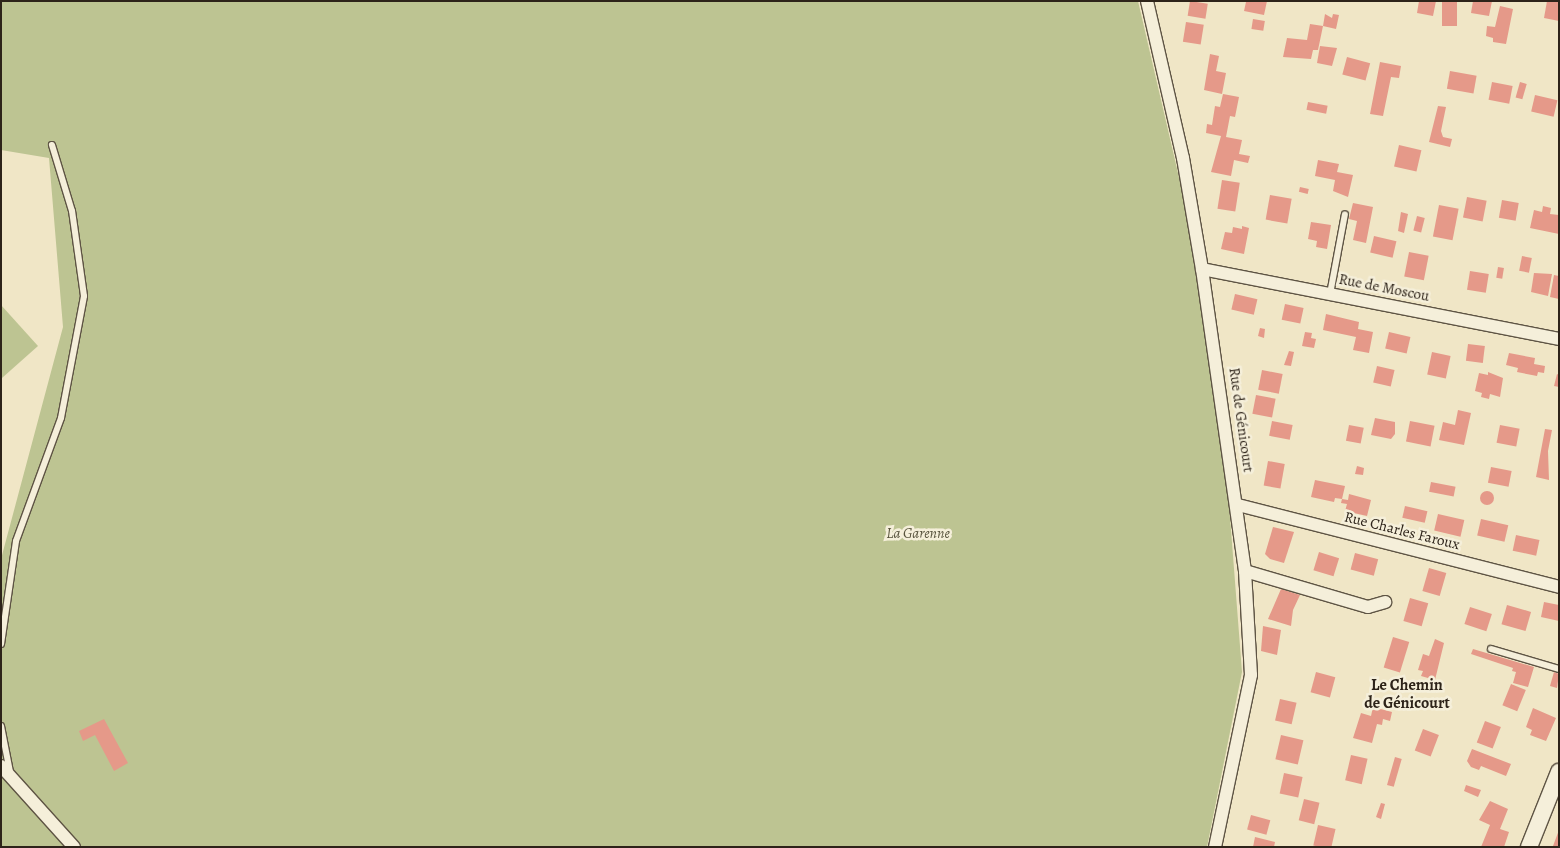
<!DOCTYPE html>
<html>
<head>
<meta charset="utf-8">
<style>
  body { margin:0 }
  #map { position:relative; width:1560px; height:848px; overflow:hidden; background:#f0e6c6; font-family:Alegreya,serif }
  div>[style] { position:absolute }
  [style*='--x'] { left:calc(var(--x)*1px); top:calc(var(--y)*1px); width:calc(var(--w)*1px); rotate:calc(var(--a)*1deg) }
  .green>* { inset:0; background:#bdc492 }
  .building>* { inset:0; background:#e59989; transform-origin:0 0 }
  .round { border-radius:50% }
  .roads { filter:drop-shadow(1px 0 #5e5444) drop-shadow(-1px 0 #5e5444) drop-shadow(0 1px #5e5444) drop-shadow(0 -1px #5e5444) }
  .service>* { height:6px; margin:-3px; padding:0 3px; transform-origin:3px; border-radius:3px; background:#f5efda }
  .minor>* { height:12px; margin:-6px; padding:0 6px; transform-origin:6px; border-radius:6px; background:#f5efda }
  .tertiary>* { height:16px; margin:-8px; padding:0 8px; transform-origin:8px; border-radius:8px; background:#f5efda }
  span { translate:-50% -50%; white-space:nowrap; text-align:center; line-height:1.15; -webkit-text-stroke:5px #f5efda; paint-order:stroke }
  .street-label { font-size:15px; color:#2d2319 }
  .park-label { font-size:15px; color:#58533d; font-style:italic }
  .neighbourhood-label { font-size:16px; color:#2d2319; font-weight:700 }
  .frame { position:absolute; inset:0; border:2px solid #2d2319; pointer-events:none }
</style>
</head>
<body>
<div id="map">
  <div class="green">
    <div style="clip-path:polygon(1px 1px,1138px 1px,1181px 186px,1196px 269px,1229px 504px,1242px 672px,1207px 847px,1px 847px,1px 559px,63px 327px,49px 158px,1px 150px)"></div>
    <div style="clip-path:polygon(1px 305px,38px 346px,2px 378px,1px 377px)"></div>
  </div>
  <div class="building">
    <div style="left:1190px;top:1px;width:18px;height:15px;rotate:9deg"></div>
    <div style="clip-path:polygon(1267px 1px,1264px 15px,1244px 11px,1246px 2px)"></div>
    <div style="clip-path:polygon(1419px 1px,1436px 1px,1433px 16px,1417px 13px)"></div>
    <div style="left:1442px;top:1px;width:15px;height:25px"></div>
    <div style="clip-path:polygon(1473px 1px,1492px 1px,1489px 16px,1471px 13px)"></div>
    <div style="clip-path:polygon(1547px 1px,1559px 1px,1559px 21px,1544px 18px)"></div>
    <div style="clip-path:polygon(1500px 6px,1513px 9px,1506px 44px,1493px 42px,1493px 38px,1486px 36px,1487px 26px,1495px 27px)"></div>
    <div style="clip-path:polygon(1325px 14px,1332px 18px,1333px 14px,1339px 15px,1336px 29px,1323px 26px)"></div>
    <div style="left:1253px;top:19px;width:12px;height:10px;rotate:9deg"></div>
    <div style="left:1186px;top:22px;width:18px;height:20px;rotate:9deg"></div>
    <div style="clip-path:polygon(1310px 24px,1323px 26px,1318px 50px,1313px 50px,1311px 59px,1283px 57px,1287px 38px,1307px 40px)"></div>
    <div style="clip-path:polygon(1320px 46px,1337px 48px,1332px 66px,1317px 63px)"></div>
    <div style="clip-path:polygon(1210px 54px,1219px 56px,1216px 71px,1226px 73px,1222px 94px,1204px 90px)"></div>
    <div style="left:1347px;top:57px;width:24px;height:18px;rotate:15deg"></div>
    <div style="clip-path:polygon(1380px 62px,1401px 66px,1399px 78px,1391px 77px,1383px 116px,1370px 114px)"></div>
    <div style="left:1450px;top:71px;width:27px;height:18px;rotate:10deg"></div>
    <div style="left:1492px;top:82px;width:21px;height:18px;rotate:11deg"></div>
    <div style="left:1520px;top:82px;width:7px;height:16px;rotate:16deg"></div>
    <div style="clip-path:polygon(1223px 94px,1239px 97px,1235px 117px,1230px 116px,1226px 137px,1242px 140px,1239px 154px,1250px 156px,1248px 163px,1234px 160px,1231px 176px,1211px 172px,1221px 136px,1206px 133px,1207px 124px,1212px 125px,1215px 106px,1220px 107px)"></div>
    <div style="left:1535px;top:95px;width:23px;height:17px;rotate:13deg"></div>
    <div style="left:1308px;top:102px;width:20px;height:8px;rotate:11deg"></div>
    <div style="clip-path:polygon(1438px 106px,1446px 107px,1441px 131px,1443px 137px,1452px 139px,1450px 147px,1429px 142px)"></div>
    <div style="left:1399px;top:145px;width:23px;height:22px;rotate:13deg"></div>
    <div style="clip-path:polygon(1318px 160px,1339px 164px,1337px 172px,1353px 175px,1348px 197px,1333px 191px,1335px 180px,1315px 176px)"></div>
    <div style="left:1222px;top:180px;width:18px;height:29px;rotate:9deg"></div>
    <div style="left:1300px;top:187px;width:9px;height:5px;rotate:13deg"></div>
    <div style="left:1270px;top:195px;width:22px;height:25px;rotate:10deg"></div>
    <div style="left:1467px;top:197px;width:20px;height:21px;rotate:11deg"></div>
    <div style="left:1502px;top:200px;width:17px;height:18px;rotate:10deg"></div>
    <div style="clip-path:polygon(1353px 203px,1373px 207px,1366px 243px,1353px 240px,1357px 221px,1349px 219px)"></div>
    <div style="left:1439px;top:205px;width:20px;height:32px;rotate:11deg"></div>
    <div style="clip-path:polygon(1543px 206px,1551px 208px,1550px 214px,1559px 215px,1559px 234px,1530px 228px,1534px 210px,1542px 212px)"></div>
    <div style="clip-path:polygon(1401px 212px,1408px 214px,1404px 233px,1398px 231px)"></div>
    <div style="left:1417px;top:216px;width:8px;height:15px;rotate:14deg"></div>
    <div style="clip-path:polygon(1311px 222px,1331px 225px,1327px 249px,1316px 247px,1317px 241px,1308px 239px)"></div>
    <div style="clip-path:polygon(1242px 226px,1249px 228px,1244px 254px,1221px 249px,1225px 232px,1232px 233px,1233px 227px,1242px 229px)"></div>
    <div style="left:1374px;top:236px;width:23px;height:17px;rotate:13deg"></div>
    <div style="left:1409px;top:252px;width:20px;height:25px;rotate:11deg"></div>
    <div style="left:1522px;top:256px;width:10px;height:15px;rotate:11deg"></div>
    <div style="left:1498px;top:267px;width:6px;height:11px;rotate:9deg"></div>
    <div style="left:1470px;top:271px;width:19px;height:19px;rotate:9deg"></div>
    <div style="clip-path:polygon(1534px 273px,1552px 274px,1548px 296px,1531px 292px)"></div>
    <div style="clip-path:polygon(1554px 275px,1559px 276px,1559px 299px,1550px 297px)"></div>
    <div style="left:1235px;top:294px;width:23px;height:16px;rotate:13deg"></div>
    <div style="left:1285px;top:304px;width:19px;height:16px;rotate:12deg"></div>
    <div style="clip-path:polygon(1326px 314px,1359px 322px,1358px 329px,1373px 332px,1369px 353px,1353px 350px,1356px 337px,1323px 330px)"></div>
    <div style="clip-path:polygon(1260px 328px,1265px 329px,1264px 338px,1258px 336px)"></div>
    <div style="clip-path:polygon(1305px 332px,1312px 333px,1311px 338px,1316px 339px,1314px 348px,1302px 346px)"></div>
    <div style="left:1389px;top:332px;width:22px;height:17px;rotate:13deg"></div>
    <div style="left:1468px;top:344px;width:17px;height:17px;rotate:7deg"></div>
    <div style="clip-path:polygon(1289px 351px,1294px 352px,1291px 366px,1284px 365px)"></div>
    <div style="left:1432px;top:352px;width:19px;height:23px;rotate:12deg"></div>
    <div style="clip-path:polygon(1509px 353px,1535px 358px,1534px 364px,1545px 366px,1544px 373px,1538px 372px,1537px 376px,1517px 372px,1518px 368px,1506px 365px)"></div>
    <div style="left:1377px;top:366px;width:18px;height:17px;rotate:13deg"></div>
    <div style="left:1262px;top:370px;width:21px;height:20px;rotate:11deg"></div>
    <div style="clip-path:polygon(1488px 372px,1503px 378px,1500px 397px,1490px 394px,1489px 399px,1481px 397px,1482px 393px,1475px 391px,1479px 373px,1488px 375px)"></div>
    <div style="clip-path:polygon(1557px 374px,1559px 375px,1559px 387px,1554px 386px)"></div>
    <div style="left:1256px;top:395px;width:20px;height:19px;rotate:11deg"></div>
    <div style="clip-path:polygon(1458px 410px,1471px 413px,1464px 445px,1439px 440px,1443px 422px,1455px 425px)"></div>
    <div style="clip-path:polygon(1375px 418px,1395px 422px,1395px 434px,1391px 439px,1371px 435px)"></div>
    <div style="left:1272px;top:421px;width:21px;height:15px;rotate:11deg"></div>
    <div style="left:1410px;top:421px;width:25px;height:21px;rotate:11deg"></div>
    <div style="left:1349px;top:425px;width:15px;height:16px;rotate:11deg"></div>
    <div style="left:1500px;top:425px;width:20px;height:18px;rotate:11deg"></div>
    <div style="clip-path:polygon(1545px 429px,1552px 430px,1548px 451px,1549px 480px,1536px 477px)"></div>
    <div style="left:1268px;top:461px;width:17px;height:25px;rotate:10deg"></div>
    <div style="clip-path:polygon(1357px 466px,1364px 468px,1363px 475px,1355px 474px)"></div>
    <div style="left:1491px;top:467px;width:21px;height:16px;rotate:11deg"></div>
    <div style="clip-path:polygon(1315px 480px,1345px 486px,1342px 499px,1335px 498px,1334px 502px,1311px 497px)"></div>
    <div style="left:1431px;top:482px;width:25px;height:10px;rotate:11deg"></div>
    <div class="round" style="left:1480px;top:491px;width:14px;height:14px"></div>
    <div style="clip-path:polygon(1349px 494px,1371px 500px,1367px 516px,1345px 511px,1347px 504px,1341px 503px,1342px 499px,1348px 500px)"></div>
    <div style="left:1405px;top:506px;width:23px;height:12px;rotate:13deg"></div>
    <div style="left:1438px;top:514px;width:27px;height:17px;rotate:13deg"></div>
    <div style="left:1481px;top:519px;width:28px;height:17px;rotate:13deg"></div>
    <div style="clip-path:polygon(1273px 527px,1294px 532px,1284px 563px,1270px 559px,1265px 554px)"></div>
    <div style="left:1516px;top:535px;width:24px;height:16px;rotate:12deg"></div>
    <div style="left:1319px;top:552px;width:21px;height:19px;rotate:17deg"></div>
    <div style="left:1355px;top:553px;width:24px;height:17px;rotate:15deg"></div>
    <div style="left:1429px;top:568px;width:18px;height:24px;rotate:16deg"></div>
    <div style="clip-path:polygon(1281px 589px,1300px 595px,1293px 610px,1291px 626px,1268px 619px)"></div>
    <div style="left:1410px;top:598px;width:19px;height:24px;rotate:16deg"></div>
    <div style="clip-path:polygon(1544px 602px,1559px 605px,1559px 621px,1541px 617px)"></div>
    <div style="left:1507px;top:605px;width:25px;height:20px;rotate:16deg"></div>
    <div style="left:1470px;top:607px;width:23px;height:18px;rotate:18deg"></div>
    <div style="clip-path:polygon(1263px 626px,1281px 630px,1277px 655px,1261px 651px)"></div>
    <div style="left:1393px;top:637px;width:17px;height:32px;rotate:17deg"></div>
    <div style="clip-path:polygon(1435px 639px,1444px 643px,1435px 680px,1421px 676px,1423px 671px,1418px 670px,1423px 654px,1429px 656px)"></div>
    <div style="clip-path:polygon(1473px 649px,1534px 667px,1528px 687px,1513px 683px,1516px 672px,1512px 671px,1513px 668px,1471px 654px)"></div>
    <div style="left:1316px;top:672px;width:20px;height:21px;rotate:15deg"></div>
    <div style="clip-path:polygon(1554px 672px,1559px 674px,1557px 688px,1550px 686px)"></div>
    <div style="left:1511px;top:684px;width:16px;height:23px;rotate:22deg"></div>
    <div style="left:1280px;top:699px;width:17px;height:22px;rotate:13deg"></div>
    <div style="clip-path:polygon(1373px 707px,1392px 712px,1390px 721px,1383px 719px,1382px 725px,1377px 724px,1372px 743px,1353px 738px,1361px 713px,1371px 716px)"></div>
    <div style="clip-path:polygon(1533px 708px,1556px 718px,1546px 741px,1530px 735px,1532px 730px,1526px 727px)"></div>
    <div style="clip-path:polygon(104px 719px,128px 763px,114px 771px,95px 735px,83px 741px,79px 731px)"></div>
    <div style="left:1485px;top:721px;width:17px;height:23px;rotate:21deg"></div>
    <div style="left:1423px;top:729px;width:17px;height:23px;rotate:21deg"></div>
    <div style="left:1281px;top:735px;width:23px;height:25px;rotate:13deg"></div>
    <div style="clip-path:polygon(1472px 749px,1511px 764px,1506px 776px,1481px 766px,1479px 770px,1471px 767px,1467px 761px)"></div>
    <div style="left:1351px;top:755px;width:17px;height:26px;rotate:13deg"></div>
    <div style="left:1395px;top:757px;width:7px;height:29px;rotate:16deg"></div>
    <div style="left:1284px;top:773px;width:19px;height:21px;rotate:12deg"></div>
    <div style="clip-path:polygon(1466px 785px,1481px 790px,1478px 797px,1464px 791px)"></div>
    <div style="left:1304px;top:799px;width:16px;height:22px;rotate:14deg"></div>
    <div style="clip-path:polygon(1490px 801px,1508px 809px,1500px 829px,1509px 832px,1504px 847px,1481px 847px,1490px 825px,1479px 820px)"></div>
    <div style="clip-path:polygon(1381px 803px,1385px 804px,1381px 819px,1376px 817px)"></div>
    <div style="left:1251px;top:815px;width:20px;height:15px;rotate:15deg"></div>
    <div style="left:1318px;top:825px;width:18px;height:21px;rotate:13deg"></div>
    <div style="clip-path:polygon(1559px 830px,1559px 847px,1555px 847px,1553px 846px)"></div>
    <div style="clip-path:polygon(1255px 837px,1275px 842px,1274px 847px,1253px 847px)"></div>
  </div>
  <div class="roads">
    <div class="service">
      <div style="--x:1330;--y:294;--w:81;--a:-79.4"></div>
      <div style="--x:1;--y:644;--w:104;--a:-81.7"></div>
      <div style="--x:16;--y:541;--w:131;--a:-69.9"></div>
      <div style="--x:61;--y:418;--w:124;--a:-79.3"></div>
      <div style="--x:84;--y:296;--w:86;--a:-98"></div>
      <div style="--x:72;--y:211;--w:69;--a:-106.9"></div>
      <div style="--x:1491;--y:649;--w:71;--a:16.4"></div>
      <div style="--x:1;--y:726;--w:47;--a:78.9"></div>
    </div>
    <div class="minor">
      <div style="--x:1147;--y:1;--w:161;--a:77.1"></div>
      <div style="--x:1183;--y:158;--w:113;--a:80.3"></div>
      <div style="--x:1202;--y:269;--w:305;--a:81.9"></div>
      <div style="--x:1245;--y:571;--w:104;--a:86.7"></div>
      <div style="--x:1251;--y:675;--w:176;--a:101.8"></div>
      <div style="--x:1202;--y:269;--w:364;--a:11.1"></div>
      <div style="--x:1238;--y:505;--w:331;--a:14.3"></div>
      <div style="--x:1245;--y:571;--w:128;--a:16.3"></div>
      <div style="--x:1368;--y:607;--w:18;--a:-16"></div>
      <div style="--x:1;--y:766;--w:109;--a:48"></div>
    </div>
    <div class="tertiary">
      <div style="--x:1529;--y:847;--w:81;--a:-68.2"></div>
    </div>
  </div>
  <div class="street-label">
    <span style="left:1384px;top:288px;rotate:11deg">Rue de Moscou</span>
    <span style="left:1241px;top:420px;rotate:82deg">Rue de Génicourt</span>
    <span style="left:1402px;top:531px;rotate:14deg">Rue Charles Faroux</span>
  </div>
  <div class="park-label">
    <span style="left:918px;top:534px">La Garenne</span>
  </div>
  <div class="neighbourhood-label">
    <span style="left:1407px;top:694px">Le Chemin<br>de Génicourt</span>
  </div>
  <div class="frame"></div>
</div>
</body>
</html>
